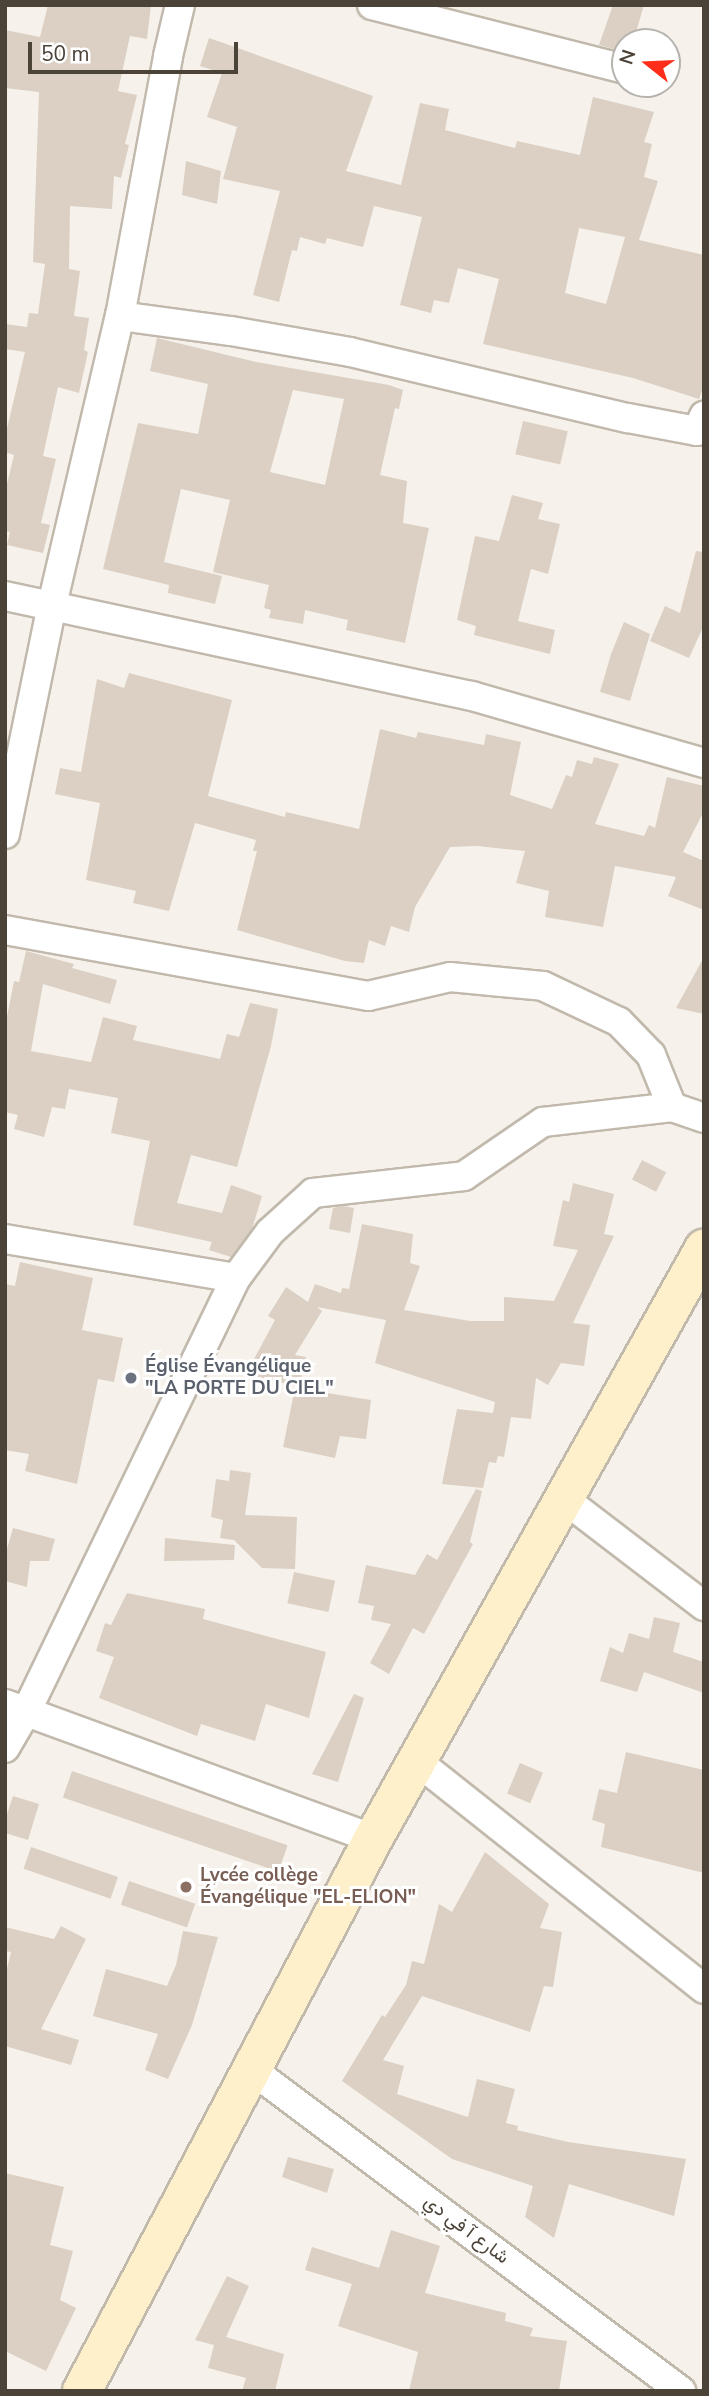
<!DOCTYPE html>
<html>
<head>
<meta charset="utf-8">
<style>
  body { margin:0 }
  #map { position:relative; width:709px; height:2396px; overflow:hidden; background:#f6f2eb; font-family:"Nunito Sans",Vazirmatn,sans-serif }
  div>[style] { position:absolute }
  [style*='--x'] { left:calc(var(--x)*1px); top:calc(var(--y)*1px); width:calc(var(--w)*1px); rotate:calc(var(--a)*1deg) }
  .building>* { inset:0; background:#dbd0c3; transform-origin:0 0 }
  .roads { filter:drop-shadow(2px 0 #c2b9ad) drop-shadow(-2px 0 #c2b9ad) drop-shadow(0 2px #c2b9ad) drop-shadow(0 -2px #c2b9ad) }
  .street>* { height:28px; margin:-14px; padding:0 14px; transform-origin:14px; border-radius:14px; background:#fff }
  .secondary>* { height:38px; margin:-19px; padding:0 19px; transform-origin:19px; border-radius:19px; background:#fff0cc }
  .dots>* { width:19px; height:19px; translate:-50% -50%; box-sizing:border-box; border:4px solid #fff; border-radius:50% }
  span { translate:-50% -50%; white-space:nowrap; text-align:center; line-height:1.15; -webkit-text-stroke:6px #fff; paint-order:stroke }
  .worship-label { font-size:19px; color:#5b616d; font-weight:700 }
  .left { translate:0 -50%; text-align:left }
  .education-label { font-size:19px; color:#785e54; font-weight:700 }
  .street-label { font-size:19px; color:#4b4338 }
  .frame { position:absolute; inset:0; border:7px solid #4b4338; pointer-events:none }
  .north { position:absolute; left:611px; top:28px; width:70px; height:70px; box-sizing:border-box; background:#fff; border:2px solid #b7b4af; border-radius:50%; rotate:288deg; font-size:19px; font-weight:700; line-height:28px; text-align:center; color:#4b4338 }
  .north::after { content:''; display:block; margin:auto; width:24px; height:32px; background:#ff2d19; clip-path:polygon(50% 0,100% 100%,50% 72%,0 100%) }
  .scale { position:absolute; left:28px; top:42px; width:210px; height:32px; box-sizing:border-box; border:4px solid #4b4338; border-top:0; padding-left:9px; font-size:21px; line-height:24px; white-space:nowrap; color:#4b4338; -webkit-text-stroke:5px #fff; paint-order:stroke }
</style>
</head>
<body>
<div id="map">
  <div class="building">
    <div style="clip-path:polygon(48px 5px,151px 5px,147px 39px,130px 36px,118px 91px,137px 95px,125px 144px,129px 145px,121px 178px,114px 176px,112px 209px,70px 206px,69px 269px,80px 271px,74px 316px,89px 318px,84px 350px,88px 352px,79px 393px,58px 387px,43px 456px,56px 459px,41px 523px,50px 525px,43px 553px,7px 545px,10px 532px,5px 531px,5px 492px,14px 455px,5px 452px,5px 437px,25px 352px,5px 349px,5px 324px,27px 327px,29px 313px,38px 314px,45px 264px,33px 262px,39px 92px,5px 88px,5px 30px,40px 37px)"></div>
    <div style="clip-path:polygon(613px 5px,644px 5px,633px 42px,625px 42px,625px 52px,599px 45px)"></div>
    <div style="clip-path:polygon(evenodd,209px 38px,373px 96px,346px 171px,401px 185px,420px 103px,449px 109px,445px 130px,515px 148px,517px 141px,580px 155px,593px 97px,654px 112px,644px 142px,652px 144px,644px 177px,658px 181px,639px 240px,704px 255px,704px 385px,699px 399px,633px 378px,483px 344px,499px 279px,458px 268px,449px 303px,434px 300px,431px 313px,400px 305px,422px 217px,374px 206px,363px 247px,327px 238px,325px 244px,300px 237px,297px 251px,292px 250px,279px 302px,253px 295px,280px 191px,223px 179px,237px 127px,207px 117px,222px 73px,200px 66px,209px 38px,579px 228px,625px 237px,606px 304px,565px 293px,579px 228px)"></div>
    <div style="clip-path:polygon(186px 161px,221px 171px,217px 204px,182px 195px)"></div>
    <div style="clip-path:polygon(evenodd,157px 338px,256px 362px,389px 385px,403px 390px,399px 409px,395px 408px,380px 475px,407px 481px,403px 523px,429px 528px,405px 643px,346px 630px,348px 620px,305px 610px,303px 624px,269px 618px,271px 610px,264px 608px,269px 585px,213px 572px,230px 500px,181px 489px,164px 562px,222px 576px,215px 604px,168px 593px,169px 585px,103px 569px,138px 423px,198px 434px,208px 384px,150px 371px,157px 338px,293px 390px,344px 399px,325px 485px,270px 472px,293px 390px)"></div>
    <div style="left:523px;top:421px;width:46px;height:34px;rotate:13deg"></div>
    <div style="clip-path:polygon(512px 495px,543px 503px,538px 519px,560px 524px,548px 574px,531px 569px,518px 621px,555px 630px,550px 654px,474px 635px,476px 626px,457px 620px,475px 536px,499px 541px)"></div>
    <div style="clip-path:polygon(696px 551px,704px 552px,704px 625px,689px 658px,650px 641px,665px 606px,680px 613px)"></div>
    <div style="clip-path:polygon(624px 622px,650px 634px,630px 701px,600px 692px,611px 654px)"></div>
    <div style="clip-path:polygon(129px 673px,232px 700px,208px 796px,285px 817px,286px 812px,359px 829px,380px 729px,416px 738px,418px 732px,484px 745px,486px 734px,521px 742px,510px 795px,552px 809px,566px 775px,572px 777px,577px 760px,592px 764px,594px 757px,619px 764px,595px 824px,644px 836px,649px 825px,655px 828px,667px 777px,704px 786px,704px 811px,683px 852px,704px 861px,704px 910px,668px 896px,676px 877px,615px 866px,603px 927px,545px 917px,549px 891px,516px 883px,525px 851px,477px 846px,450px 847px,415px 907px,409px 932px,391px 926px,385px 946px,369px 940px,364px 963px,345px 961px,237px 930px,257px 851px,253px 851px,256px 840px,195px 823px,169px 911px,133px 903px,136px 891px,86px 880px,100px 803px,55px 794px,60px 768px,81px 772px,97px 679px,124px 688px)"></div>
    <div style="clip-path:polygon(26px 951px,74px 964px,72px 968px,117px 980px,110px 1004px,43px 984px,31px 1051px,91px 1062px,103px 1017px,137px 1026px,133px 1040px,220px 1059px,227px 1034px,239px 1037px,250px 1003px,278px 1009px,271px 1046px,237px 1167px,191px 1155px,177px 1203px,222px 1213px,231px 1185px,262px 1196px,252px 1229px,231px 1257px,209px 1250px,212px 1242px,133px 1225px,150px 1141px,111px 1133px,118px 1098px,69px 1089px,65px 1109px,52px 1107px,44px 1137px,14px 1129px,18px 1115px,5px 1112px,5px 1027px,14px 981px,19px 982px)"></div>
    <div style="clip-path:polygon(704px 957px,704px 1014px,676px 1008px)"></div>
    <div style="left:642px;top:1160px;width:27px;height:22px;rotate:27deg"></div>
    <div style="clip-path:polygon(573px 1183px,614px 1194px,604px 1234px,614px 1236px,573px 1323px,590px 1325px,584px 1366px,561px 1363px,548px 1385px,536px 1378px,531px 1419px,511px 1417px,504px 1457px,498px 1456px,496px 1463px,489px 1462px,483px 1488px,442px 1484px,457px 1409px,493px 1413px,495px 1402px,375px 1363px,386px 1320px,317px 1307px,322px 1311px,295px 1355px,306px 1357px,299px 1387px,246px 1374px,275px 1320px,268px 1316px,286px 1287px,308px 1302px,315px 1284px,341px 1293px,342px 1288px,349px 1289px,362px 1224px,413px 1234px,410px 1263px,420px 1266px,404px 1310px,470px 1321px,504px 1321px,504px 1297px,554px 1301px,578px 1250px,553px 1246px,563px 1200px,569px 1202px)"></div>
    <div style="clip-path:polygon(343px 1206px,354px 1208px,350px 1233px,329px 1229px,333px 1208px)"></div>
    <div style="clip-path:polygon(20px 1262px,93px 1278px,82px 1330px,123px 1338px,114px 1382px,98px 1379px,77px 1484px,25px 1471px,29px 1454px,5px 1450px,5px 1284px,15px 1286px)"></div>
    <div style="clip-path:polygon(295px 1388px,371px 1400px,366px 1439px,340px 1436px,335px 1458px,283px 1447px)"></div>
    <div style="clip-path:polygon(230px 1470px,251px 1473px,245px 1515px,297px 1517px,295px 1569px,262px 1568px,234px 1540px,220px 1538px,223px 1520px,211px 1517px,216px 1479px,229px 1481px)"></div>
    <div style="clip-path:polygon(476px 1489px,482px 1491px,470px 1542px,473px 1544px,424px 1634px,413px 1628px,389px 1674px,370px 1663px,391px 1624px,371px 1620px,374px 1606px,358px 1603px,366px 1565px,415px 1575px,427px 1554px,437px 1560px)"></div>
    <div style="clip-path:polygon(13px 1528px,55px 1539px,49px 1561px,30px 1561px,27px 1587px,5px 1581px,5px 1556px)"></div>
    <div style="clip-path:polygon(165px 1538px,235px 1545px,234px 1560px,164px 1561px)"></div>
    <div style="left:294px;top:1572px;width:42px;height:32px;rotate:12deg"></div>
    <div style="clip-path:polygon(127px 1593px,205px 1609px,203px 1619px,326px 1652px,309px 1718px,266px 1704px,255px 1741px,201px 1724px,197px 1736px,99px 1698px,114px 1657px,96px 1651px,105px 1623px,111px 1625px)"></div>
    <div style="clip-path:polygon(654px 1617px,680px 1623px,673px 1652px,704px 1662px,704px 1693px,644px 1672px,637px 1692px,600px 1681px,610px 1647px,623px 1653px,629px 1633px,649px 1639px)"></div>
    <div style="clip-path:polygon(354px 1694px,364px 1698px,338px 1782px,312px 1774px)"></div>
    <div style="clip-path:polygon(626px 1752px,704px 1770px,704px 1873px,601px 1847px,605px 1824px,592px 1820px,599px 1789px,617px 1793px)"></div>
    <div style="left:520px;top:1763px;width:25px;height:33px;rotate:23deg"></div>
    <div style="left:72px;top:1771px;width:228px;height:28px;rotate:19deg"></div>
    <div style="clip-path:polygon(13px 1796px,39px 1804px,28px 1840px,5px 1833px,5px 1820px)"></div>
    <div style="left:31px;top:1847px;width:92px;height:23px;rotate:19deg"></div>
    <div style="clip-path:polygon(485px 1852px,549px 1904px,540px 1928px,562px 1932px,553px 1987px,544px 1986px,530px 2032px,422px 1996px,383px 2060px,404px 2066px,397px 2094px,468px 2117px,477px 2079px,515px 2089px,506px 2123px,518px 2126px,517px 2130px,568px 2142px,686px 2159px,674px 2216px,569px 2184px,554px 2238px,525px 2217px,533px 2186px,452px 2159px,342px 2081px,382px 2015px,385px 2017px,406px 1985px,412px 1961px,424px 1964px,439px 1904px,452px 1912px)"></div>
    <div style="left:129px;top:1881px;width:70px;height:25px;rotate:19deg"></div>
    <div style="clip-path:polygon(61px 1926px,86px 1939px,41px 2029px,79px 2040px,71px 2065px,5px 2046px,5px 1977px,11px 1952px,5px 1951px,5px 1927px,54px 1939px)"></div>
    <div style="clip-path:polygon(183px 1931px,218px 1937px,192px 2025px,168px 2079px,145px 2070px,158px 2034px,93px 2016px,106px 1969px,167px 1986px,176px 1965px)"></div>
    <div style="clip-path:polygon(288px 2157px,334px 2169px,327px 2193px,282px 2177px)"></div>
    <div style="clip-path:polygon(5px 2173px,64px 2187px,50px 2245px,73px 2251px,60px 2300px,76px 2308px,46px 2371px,5px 2351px)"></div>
    <div style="clip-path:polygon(391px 2230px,440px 2246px,425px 2293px,506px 2313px,505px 2321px,533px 2328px,530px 2336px,567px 2341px,559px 2391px,409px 2391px,418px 2352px,338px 2326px,352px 2284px,305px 2270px,312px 2247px,379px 2268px)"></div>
    <div style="clip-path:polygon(227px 2276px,249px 2286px,226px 2337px,284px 2354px,275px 2391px,242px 2391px,246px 2378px,208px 2368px,214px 2345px,195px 2340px)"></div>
  </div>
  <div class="roads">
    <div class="street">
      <div style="--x:372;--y:5;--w:261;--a:14.2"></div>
      <div style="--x:120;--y:316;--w:112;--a:7.7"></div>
      <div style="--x:231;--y:331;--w:121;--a:10"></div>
      <div style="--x:350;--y:352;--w:286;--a:13.4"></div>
      <div style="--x:628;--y:418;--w:70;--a:10.7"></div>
      <div style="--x:697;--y:431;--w:17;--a:-65"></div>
      <div style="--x:5;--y:596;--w:478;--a:12.1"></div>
      <div style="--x:472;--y:696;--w:241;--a:16.1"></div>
      <div style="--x:5;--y:834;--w:234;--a:-78.4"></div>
      <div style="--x:52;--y:605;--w:297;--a:-76.8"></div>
      <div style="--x:120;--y:316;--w:264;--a:-79.5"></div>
      <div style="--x:168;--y:56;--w:52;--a:-76.8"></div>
      <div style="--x:5;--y:930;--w:369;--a:10.3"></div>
      <div style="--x:368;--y:996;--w:84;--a:-13"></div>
      <div style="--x:450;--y:977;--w:93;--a:5.5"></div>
      <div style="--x:543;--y:986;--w:84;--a:25.3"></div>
      <div style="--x:619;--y:1022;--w:46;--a:45.9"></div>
      <div style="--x:651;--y:1055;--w:56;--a:68"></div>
      <div style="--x:672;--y:1107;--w:34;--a:19"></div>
      <div style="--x:5;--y:1239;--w:234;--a:9.6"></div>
      <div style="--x:236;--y:1278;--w:57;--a:-53.5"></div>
      <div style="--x:270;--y:1232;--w:58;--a:-42.2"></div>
      <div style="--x:313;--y:1193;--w:152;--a:-6.4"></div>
      <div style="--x:464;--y:1176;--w:96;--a:-34.4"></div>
      <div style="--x:543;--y:1122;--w:130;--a:-6.6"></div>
      <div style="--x:564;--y:1499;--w:176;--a:37.4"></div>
      <div style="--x:5;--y:1704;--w:392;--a:20.1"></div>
      <div style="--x:5;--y:1748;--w:42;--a:-59.7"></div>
      <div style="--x:26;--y:1712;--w:482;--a:-64.2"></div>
      <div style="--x:418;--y:1762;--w:365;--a:38.4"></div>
      <div style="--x:252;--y:2070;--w:536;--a:36.81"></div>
    </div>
    <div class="secondary">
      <div style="--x:82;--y:2391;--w:624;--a:-62.2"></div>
      <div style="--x:373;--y:1839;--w:677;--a:-60.71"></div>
    </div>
  </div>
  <div class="dots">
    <div style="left:131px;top:1378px;background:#6b7280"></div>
    <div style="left:186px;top:1887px;background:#8d6e63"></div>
  </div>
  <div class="worship-label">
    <span class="left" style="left:145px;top:1378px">Église Évangélique<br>"LA PORTE DU CIEL"</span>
  </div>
  <div class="education-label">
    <span class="left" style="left:200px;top:1887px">Lycée collège<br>Évangélique "EL-ELION"</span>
  </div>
  <div class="street-label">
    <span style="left:466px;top:2230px;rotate:37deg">شارع آ في دي</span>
  </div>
  <div class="frame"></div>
  <div class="north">N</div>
  <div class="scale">50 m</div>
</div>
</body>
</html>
